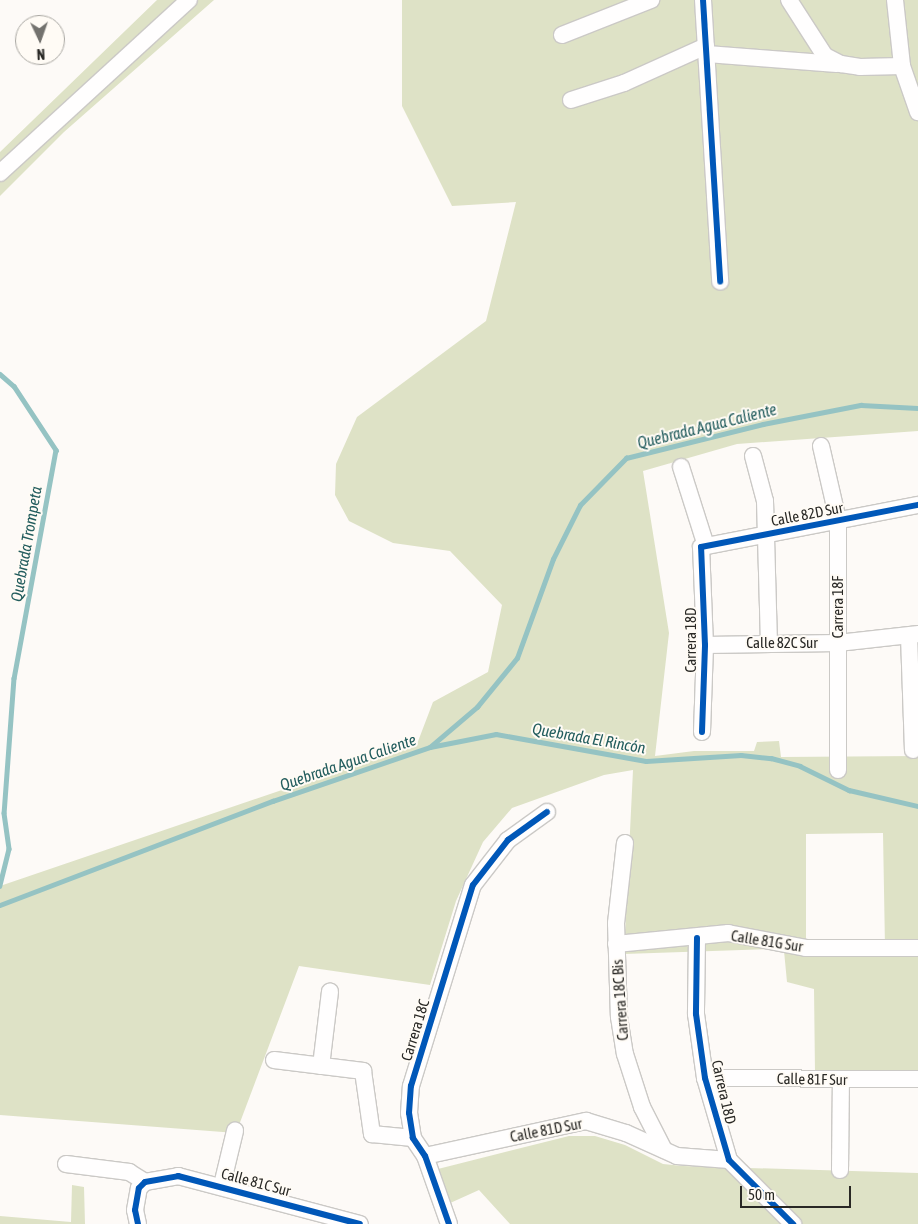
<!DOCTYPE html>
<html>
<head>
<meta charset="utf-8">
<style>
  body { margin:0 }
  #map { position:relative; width:918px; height:1224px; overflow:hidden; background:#fdfaf7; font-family:"Asap Condensed",sans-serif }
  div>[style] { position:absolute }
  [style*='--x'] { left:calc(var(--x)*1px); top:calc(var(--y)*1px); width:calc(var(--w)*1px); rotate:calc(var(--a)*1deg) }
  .green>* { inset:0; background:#dee2c6 }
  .stream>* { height:4.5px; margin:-2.25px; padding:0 2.25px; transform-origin:2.25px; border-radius:2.25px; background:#95c3c3 }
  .roads { filter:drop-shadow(1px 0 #cbc9c6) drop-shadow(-1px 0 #cbc9c6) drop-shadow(0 1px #cbc9c6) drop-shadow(0 -1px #cbc9c6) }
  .minor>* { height:16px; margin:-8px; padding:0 8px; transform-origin:8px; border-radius:8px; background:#fffefe }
  .cycleway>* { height:6px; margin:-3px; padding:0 3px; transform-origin:3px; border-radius:3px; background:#0057b8 }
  span { translate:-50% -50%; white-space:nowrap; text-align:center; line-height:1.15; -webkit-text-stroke:4px #fffbf5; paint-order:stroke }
  .street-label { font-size:15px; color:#292825 }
  .water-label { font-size:16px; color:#225c5d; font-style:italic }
  .north { position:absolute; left:15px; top:15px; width:50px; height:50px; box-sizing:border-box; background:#fffbf5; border:1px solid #a9a7a2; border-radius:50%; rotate:177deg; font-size:14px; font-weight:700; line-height:20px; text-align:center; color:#292825 }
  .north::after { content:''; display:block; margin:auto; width:18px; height:22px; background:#73726e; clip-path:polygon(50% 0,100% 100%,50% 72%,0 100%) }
  .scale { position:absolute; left:740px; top:1186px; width:111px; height:22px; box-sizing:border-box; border:2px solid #292825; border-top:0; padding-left:6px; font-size:15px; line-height:18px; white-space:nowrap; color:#292825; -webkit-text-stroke:4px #fffbf5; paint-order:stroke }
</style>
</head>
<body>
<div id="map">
  <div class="green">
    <div style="clip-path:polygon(157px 0,214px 0,64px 132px,0 196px,0 152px)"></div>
    <div style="clip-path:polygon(evenodd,402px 0,918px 0,918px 431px,737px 444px,643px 471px,669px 633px,655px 756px,694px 751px,754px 751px,757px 742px,779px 741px,781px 757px,918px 756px,918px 1073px,815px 1073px,814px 989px,787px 982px,784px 951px,799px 948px,624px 954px,633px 770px,604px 775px,512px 808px,483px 842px,456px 901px,430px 985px,299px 966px,236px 1133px,0 1115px,0 886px,417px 744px,433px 702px,488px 672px,502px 605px,450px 551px,393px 543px,349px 521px,335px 495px,336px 464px,357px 417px,486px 321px,516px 202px,452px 206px,402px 106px,402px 0,883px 833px,885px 948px,806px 948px,806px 834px,883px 833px)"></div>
    <div style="clip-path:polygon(569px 1136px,595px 1136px,625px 1145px,663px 1164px,683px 1166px,918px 1173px,918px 1224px,510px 1224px,479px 1190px,448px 1204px,434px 1170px)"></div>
    <div style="clip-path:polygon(72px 1185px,84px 1187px,85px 1224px,0 1224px,0 1216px,71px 1222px)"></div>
  </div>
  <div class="stream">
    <div style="--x:0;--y:374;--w:18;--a:41"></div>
    <div style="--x:14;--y:386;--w:77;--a:56.7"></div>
    <div style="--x:56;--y:450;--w:232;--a:100.4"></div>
    <div style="--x:14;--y:678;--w:135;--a:94.2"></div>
    <div style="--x:4;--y:813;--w:36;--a:82"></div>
    <div style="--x:9;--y:849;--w:38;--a:104"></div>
    <div style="--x:430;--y:747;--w:67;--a:-11.1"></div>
    <div style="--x:496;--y:734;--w:152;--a:10.2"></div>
    <div style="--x:646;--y:761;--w:95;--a:-3.6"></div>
    <div style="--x:741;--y:755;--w:30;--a:6"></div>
    <div style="--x:771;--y:758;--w:30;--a:15"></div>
    <div style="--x:800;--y:766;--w:55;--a:26.1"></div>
    <div style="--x:849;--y:790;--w:71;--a:13.1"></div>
    <div style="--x:0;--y:905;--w:292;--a:-20.9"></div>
    <div style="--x:273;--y:801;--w:166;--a:-19"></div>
    <div style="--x:430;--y:747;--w:62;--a:-40.4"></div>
    <div style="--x:477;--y:707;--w:63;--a:-50.8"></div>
    <div style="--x:517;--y:658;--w:105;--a:-70"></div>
    <div style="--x:553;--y:559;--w:60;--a:-63.4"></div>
    <div style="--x:580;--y:505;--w:66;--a:-45.6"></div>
    <div style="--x:626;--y:458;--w:141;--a:-13.9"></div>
    <div style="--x:763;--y:424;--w:100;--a:-11"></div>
    <div style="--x:861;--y:405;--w:57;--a:3"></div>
  </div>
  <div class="roads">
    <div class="minor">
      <div style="--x:703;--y:0;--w:282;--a:86.5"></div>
      <div style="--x:789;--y:0;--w:67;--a:57.3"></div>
      <div style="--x:825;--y:56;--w:18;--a:27"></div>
      <div style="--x:841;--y:64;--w:19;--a:9"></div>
      <div style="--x:860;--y:67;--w:42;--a:-1.4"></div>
      <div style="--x:895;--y:0;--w:66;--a:83.9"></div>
      <div style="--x:902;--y:66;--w:49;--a:70.8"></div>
      <div style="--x:562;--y:35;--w:96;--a:-21.5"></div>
      <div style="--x:707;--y:54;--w:130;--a:4.4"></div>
      <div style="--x:571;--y:100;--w:56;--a:-17.8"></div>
      <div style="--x:624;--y:83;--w:90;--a:-24.3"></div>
      <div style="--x:0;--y:173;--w:256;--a:-42.5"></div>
      <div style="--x:821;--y:446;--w:76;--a:77.1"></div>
      <div style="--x:838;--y:520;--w:250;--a:90"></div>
      <div style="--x:753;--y:456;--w:47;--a:75.1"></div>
      <div style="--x:765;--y:501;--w:141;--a:88.4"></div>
      <div style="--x:681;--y:467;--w:83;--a:72.4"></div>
      <div style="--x:909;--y:636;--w:114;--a:88"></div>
      <div style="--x:705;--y:645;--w:133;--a:-0.9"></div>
      <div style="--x:838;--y:643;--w:81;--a:-6.4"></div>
      <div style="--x:702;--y:732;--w:87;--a:-88"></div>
      <div style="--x:705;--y:645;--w:98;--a:-92.3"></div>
      <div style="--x:701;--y:547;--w:221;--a:-11"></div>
      <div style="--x:625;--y:843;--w:81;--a:96.4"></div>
      <div style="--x:616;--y:923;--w:94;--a:88.2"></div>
      <div style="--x:619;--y:1017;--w:37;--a:81"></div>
      <div style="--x:625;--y:1054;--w:56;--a:72.2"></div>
      <div style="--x:642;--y:1107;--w:48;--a:62.9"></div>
      <div style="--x:697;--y:938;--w:76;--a:90.8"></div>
      <div style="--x:696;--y:1014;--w:65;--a:82"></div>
      <div style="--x:705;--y:1078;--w:85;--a:73.7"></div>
      <div style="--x:729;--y:1160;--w:91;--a:45"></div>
      <div style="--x:616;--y:944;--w:113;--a:-5.6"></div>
      <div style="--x:728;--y:933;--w:79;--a:10.9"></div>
      <div style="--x:806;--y:948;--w:112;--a:0"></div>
      <div style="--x:274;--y:1060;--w:90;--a:7"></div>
      <div style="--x:363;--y:1071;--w:64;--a:81.9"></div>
      <div style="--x:372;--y:1134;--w:41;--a:5.6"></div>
      <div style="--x:321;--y:1066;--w:75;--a:-83.1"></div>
      <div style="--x:705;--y:1078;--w:213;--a:0.3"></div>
      <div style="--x:425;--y:1156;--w:165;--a:-12.3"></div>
      <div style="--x:586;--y:1121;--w:42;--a:16.7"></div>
      <div style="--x:626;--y:1133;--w:56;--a:24.3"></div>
      <div style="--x:677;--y:1156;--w:52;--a:4.4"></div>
      <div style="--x:66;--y:1164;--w:64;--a:7.2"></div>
      <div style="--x:129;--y:1172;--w:19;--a:32"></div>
      <div style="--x:840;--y:1170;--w:91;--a:-89.4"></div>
      <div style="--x:222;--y:1185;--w:56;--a:-76.5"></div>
      <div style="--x:138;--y:1224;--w:14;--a:-102"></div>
      <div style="--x:135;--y:1210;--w:22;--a:-80"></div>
      <div style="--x:139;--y:1188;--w:8;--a:-45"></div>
      <div style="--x:145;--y:1182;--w:34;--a:-10"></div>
      <div style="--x:178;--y:1176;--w:188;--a:14.8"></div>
      <div style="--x:449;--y:1224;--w:72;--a:-109.4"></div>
      <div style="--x:425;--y:1156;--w:22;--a:-124"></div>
      <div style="--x:413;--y:1138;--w:25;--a:-99"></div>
      <div style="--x:409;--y:1113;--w:27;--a:-86"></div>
      <div style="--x:411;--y:1086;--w:210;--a:-72.9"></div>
      <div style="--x:473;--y:885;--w:57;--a:-52.1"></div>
      <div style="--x:508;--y:840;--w:48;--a:-35.7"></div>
    </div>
  </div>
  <div class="cycleway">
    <div style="--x:703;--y:0;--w:282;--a:86.5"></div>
    <div style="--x:702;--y:732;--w:87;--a:-88"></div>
    <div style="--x:705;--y:645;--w:98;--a:-92.3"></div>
    <div style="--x:701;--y:547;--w:221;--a:-11"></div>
    <div style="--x:697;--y:938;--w:76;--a:90.8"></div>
    <div style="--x:696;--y:1014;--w:65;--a:82"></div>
    <div style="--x:705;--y:1078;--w:85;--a:73.7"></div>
    <div style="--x:729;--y:1160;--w:91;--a:45"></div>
    <div style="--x:138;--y:1224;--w:14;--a:-102"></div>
    <div style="--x:135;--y:1210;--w:22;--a:-80"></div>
    <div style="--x:139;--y:1188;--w:8;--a:-45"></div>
    <div style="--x:145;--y:1182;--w:34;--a:-10"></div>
    <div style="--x:178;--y:1176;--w:188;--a:14.8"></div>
    <div style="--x:449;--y:1224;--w:72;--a:-109.4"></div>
    <div style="--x:425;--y:1156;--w:22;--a:-124"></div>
    <div style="--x:413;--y:1138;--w:25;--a:-99"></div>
    <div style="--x:409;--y:1113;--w:27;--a:-86"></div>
    <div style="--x:411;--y:1086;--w:210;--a:-72.9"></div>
    <div style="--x:473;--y:885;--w:57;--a:-52.1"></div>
    <div style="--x:508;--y:840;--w:48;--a:-35.7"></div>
  </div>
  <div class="street-label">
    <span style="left:807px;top:514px;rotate:-11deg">Calle 82D Sur</span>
    <span style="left:838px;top:607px;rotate:-90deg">Carrera 18F</span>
    <span style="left:691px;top:640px;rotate:-90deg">Carrera 18D</span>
    <span style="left:782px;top:643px">Calle 82C Sur</span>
    <span style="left:767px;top:941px;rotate:9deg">Calle 81G Sur</span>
    <span style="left:620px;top:1000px;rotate:-94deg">Carrera 18C Bis</span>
    <span style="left:415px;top:1030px;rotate:-73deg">Carrera 18C</span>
    <span style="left:812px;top:1079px;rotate:1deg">Calle 81F Sur</span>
    <span style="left:724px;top:1092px;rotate:77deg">Carrera 18D</span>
    <span style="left:546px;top:1130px;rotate:-11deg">Calle 81D Sur</span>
    <span style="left:256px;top:1182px;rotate:15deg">Calle 81C Sur</span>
  </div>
  <div class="water-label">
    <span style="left:707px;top:426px;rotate:-14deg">Quebrada Agua Caliente</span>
    <span style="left:26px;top:544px;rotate:-80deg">Quebrada Trompeta</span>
    <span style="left:589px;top:738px;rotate:10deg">Quebrada El Rincón</span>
    <span style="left:348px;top:762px;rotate:-19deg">Quebrada Agua Caliente</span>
  </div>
  <div class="north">N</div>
  <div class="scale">50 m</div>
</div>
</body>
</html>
